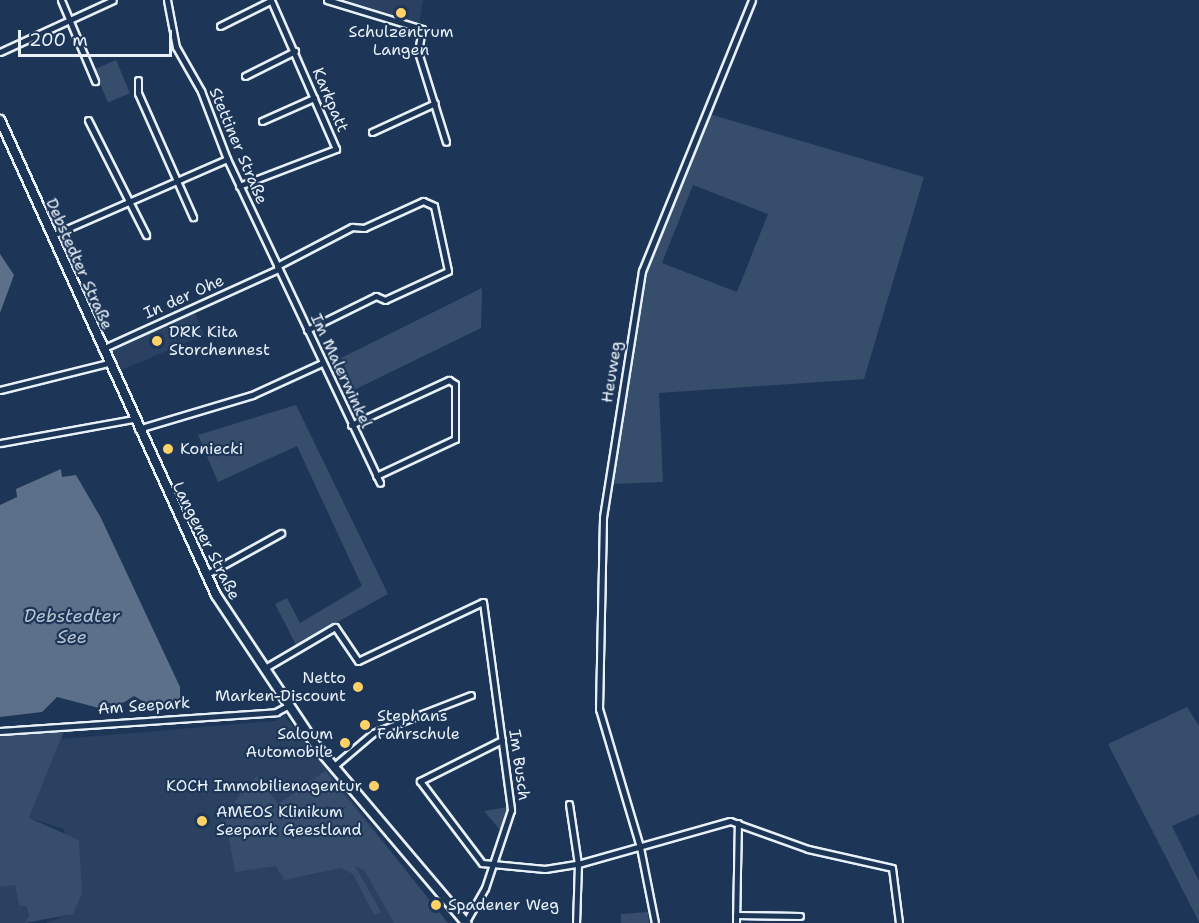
<!DOCTYPE html>
<html>
<head>
<meta charset="utf-8">
<style>
  body { margin:0 }
  #map { position:relative; width:1199px; height:923px; overflow:hidden; background:#1d3557; font-family:"Shantell Sans",sans-serif }
  div>[style] { position:absolute }
  [style*='--x'] { left:calc(var(--x)*1px); top:calc(var(--y)*1px); width:calc(var(--w)*1px); rotate:calc(var(--a)*1deg) }
  .built>* { inset:0; background:#2a4162; transform-origin:0 0 }
  .green>* { inset:0; background:#374d6c; transform-origin:0 0 }
  .water>* { inset:0; background:#5d7089 }
  .roads { filter:drop-shadow(2px 0 #e8f1f8) drop-shadow(-2px 0 #e8f1f8) drop-shadow(0 2px #e8f1f8) drop-shadow(0 -2px #e8f1f8) }
  .street>* { height:5px; margin:-2.5px; padding:0 2.5px; transform-origin:2.5px; border-radius:2.5px; background:#1d3557 }
  .secondary>* { height:8px; margin:-4px; padding:0 4px; transform-origin:4px; border-radius:4px; background:#1d3557 }
  .dots>* { width:16px; height:16px; translate:-50% -50%; box-sizing:border-box; border:3px solid #1d3557; border-radius:50% }
  span { translate:-50% -50%; white-space:nowrap; text-align:center; line-height:1.15; -webkit-text-stroke:4.5px #1d3557; paint-order:stroke }
  .poi-label { font-size:16px; color:#e8f1f8 }
  .left { translate:0 -50%; text-align:left }
  .right { translate:-100% -50%; text-align:right }
  .street-label { font-size:16px; color:#e8f1f8 }
  .water-label { font-size:18px; color:#b7c4d1; font-style:italic }
  .scale { position:absolute; left:18px; top:30px; width:154px; height:27px; box-sizing:border-box; border:3px solid #e8f1f8; border-top:0; padding-left:8px; font-size:18px; line-height:21px; white-space:nowrap; color:#e8f1f8; -webkit-text-stroke:4px #1d3557; paint-order:stroke }
</style>
</head>
<body>
<div id="map">
  <div class="built">
    <div style="clip-path:polygon(342px 0,423px 0,419px 25px)"></div>
    <div style="left:194px;top:311px;width:26px;height:91px;rotate:67deg"></div>
    <div style="clip-path:polygon(284px 715px,448px 923px,45px 923px,73px 913px,64px 829px,29px 818px,61px 739px,275px 721px)"></div>
    <div style="clip-path:polygon(15px 884px,19px 906px,26px 906px,29px 915px,25px 923px,0 923px,0 887px)"></div>
  </div>
  <div class="green">
    <div style="left:116px;top:60px;width:36px;height:24px;rotate:67deg"></div>
    <div style="clip-path:polygon(evenodd,709px 114px,924px 177px,864px 379px,659px 393px,663px 482px,611px 484px,644px 270px,709px 114px,693px 185px,768px 214px,737px 292px,662px 263px,693px 185px)"></div>
    <div style="clip-path:polygon(482px 288px,481px 328px,354px 390px,341px 358px)"></div>
    <div style="clip-path:polygon(296px 405px,388px 594px,296px 645px,275px 604px,287px 598px,300px 623px,362px 586px,297px 446px,218px 482px,198px 435px)"></div>
    <div style="clip-path:polygon(1187px 707px,1199px 726px,1199px 814px,1172px 826px,1199px 881px,1199px 922px,1108px 744px)"></div>
    <div style="clip-path:polygon(65px 729px,29px 818px,79px 840px,82px 894px,73px 914px,25px 923px,29px 915px,26px 906px,19px 906px,15px 885px,0 887px,0 734px)"></div>
    <div style="clip-path:polygon(325px 771px,448px 923px,394px 923px,364px 870px,355px 866px,381px 912px,374px 915px,353px 874px,341px 868px,284px 880px,276px 866px,235px 872px,225px 818px,242px 791px,257px 776px,278px 804px)"></div>
    <div style="clip-path:polygon(508px 807px,509px 813px,502px 832px,484px 811px)"></div>
    <div style="clip-path:polygon(648px 912px,649px 923px,621px 923px,621px 914px)"></div>
  </div>
  <div class="water">
    <div style="clip-path:polygon(0 254px,14px 275px,0 313px)"></div>
    <div style="clip-path:polygon(61px 469px,62px 477px,76px 475px,101px 518px,180px 687px,180px 704px,146px 703px,134px 696px,117px 707px,99px 708px,57px 697px,42px 712px,0 717px,0 505px,17px 497px,16px 489px)"></div>
  </div>
  <div class="roads">
    <div class="street">
      <div style="--x:61;--y:0;--w:88;--a:67.2"></div>
      <div style="--x:167;--y:0;--w:48;--a:79.2"></div>
      <div style="--x:176;--y:47;--w:51;--a:60.4"></div>
      <div style="--x:201;--y:91;--w:73;--a:69.1"></div>
      <div style="--x:227;--y:159;--w:358;--a:64.7"></div>
      <div style="--x:327;--y:0;--w:99;--a:17"></div>
      <div style="--x:422;--y:29;--w:23;--a:100"></div>
      <div style="--x:418;--y:52;--w:94;--a:72.7"></div>
      <div style="--x:220;--y:26;--w:56;--a:-26.6"></div>
      <div style="--x:0;--y:52;--w:124;--a:-24.7"></div>
      <div style="--x:245;--y:76;--w:56;--a:-26.6"></div>
      <div style="--x:138;--y:80;--w:13;--a:90"></div>
      <div style="--x:138;--y:93;--w:136;--a:66.1"></div>
      <div style="--x:88;--y:120;--w:129;--a:63.2"></div>
      <div style="--x:262;--y:121;--w:57;--a:-23.9"></div>
      <div style="--x:372;--y:132;--w:69;--a:-24.7"></div>
      <div style="--x:239;--y:186;--w:104;--a:-20.9"></div>
      <div style="--x:336;--y:149;--w:163;--a:-113.6"></div>
      <div style="--x:53;--y:235;--w:190;--a:-23.6"></div>
      <div style="--x:277;--y:266;--w:85;--a:-27.5"></div>
      <div style="--x:352;--y:227;--w:12;--a:5"></div>
      <div style="--x:364;--y:228;--w:65;--a:-24.6"></div>
      <div style="--x:423;--y:201;--w:12;--a:24"></div>
      <div style="--x:434;--y:206;--w:66;--a:77.8"></div>
      <div style="--x:448;--y:271;--w:69;--a:155.3"></div>
      <div style="--x:385;--y:300;--w:10;--a:-156"></div>
      <div style="--x:376;--y:296;--w:77;--a:153.8"></div>
      <div style="--x:102;--y:349;--w:193;--a:-24.4"></div>
      <div style="--x:0;--y:390;--w:111;--a:-14"></div>
      <div style="--x:351;--y:425;--w:108;--a:-24.7"></div>
      <div style="--x:449;--y:380;--w:7;--a:34"></div>
      <div style="--x:455;--y:384;--w:55;--a:90"></div>
      <div style="--x:455;--y:439;--w:87;--a:154.9"></div>
      <div style="--x:138;--y:429;--w:119;--a:-16.6"></div>
      <div style="--x:252;--y:395;--w:77;--a:-24.6"></div>
      <div style="--x:0;--y:443;--w:135;--a:-10.2"></div>
      <div style="--x:205;--y:575;--w:87;--a:-28.9"></div>
      <div style="--x:265;--y:668;--w:81;--a:-30.4"></div>
      <div style="--x:335;--y:627;--w:41;--a:55.9"></div>
      <div style="--x:358;--y:661;--w:138;--a:-25.3"></div>
      <div style="--x:483;--y:602;--w:210;--a:82.3"></div>
      <div style="--x:511;--y:810;--w:82;--a:108.4"></div>
      <div style="--x:485;--y:888;--w:40;--a:119.7"></div>
      <div style="--x:0;--y:731;--w:277;--a:-3.9"></div>
      <div style="--x:276;--y:712;--w:15;--a:-28"></div>
      <div style="--x:502;--y:740;--w:92;--a:153.4"></div>
      <div style="--x:420;--y:781;--w:103;--a:52.9"></div>
      <div style="--x:482;--y:863;--w:63;--a:5.4"></div>
      <div style="--x:545;--y:869;--w:33;--a:-9"></div>
      <div style="--x:578;--y:864;--w:158;--a:-15.8"></div>
      <div style="--x:730;--y:821;--w:83;--a:19.7"></div>
      <div style="--x:808;--y:849;--w:86;--a:12.7"></div>
      <div style="--x:892;--y:868;--w:55;--a:82.7"></div>
      <div style="--x:333;--y:767;--w:52;--a:-40.4"></div>
      <div style="--x:373;--y:733;--w:105;--a:-21.2"></div>
      <div style="--x:569;--y:804;--w:61;--a:81.5"></div>
      <div style="--x:578;--y:864;--w:59;--a:91.9"></div>
      <div style="--x:736;--y:915;--w:64;--a:0.9"></div>
      <div style="--x:655;--y:923;--w:77;--a:-101.2"></div>
      <div style="--x:640;--y:847;--w:144;--a:-106.5"></div>
      <div style="--x:599;--y:709;--w:192;--a:-88.8"></div>
      <div style="--x:603;--y:517;--w:249;--a:-81"></div>
      <div style="--x:642;--y:271;--w:292;--a:-67.9"></div>
      <div style="--x:736;--y:923;--w:100;--a:-88.9"></div>
    </div>
    <div class="secondary">
      <div style="--x:0;--y:120;--w:522;--a:65.55"></div>
      <div style="--x:216;--y:595;--w:182;--a:56.4"></div>
      <div style="--x:317;--y:747;--w:231;--a:49.7"></div>
    </div>
  </div>
  <div class="dots">
    <div style="left:401px;top:13px;background:#ffd166"></div>
    <div style="left:157px;top:341px;background:#ffd166"></div>
    <div style="left:168px;top:449px;background:#ffd166"></div>
    <div style="left:358px;top:687px;background:#ffd166"></div>
    <div style="left:365px;top:725px;background:#ffd166"></div>
    <div style="left:345px;top:743px;background:#ffd166"></div>
    <div style="left:374px;top:786px;background:#ffd166"></div>
    <div style="left:202px;top:821px;background:#ffd166"></div>
    <div style="left:436px;top:905px;background:#ffd166"></div>
  </div>
  <div class="poi-label">
    <span style="left:401px;top:41px">Schulzentrum<br>Langen</span>
    <span class="left" style="left:169px;top:341px">DRK Kita<br>Storchennest</span>
    <span class="left" style="left:180px;top:449px">Koniecki</span>
    <span class="right" style="left:346px;top:687px">Netto<br>Marken-Discount</span>
    <span class="left" style="left:377px;top:725px">Stephans<br>Fahrschule</span>
    <span class="right" style="left:333px;top:743px">Saloum<br>Automobile</span>
    <span class="right" style="left:362px;top:786px">KOCH Immobilienagentur</span>
    <span class="left" style="left:216px;top:821px">AMEOS Klinikum<br>Seepark Geestland</span>
    <span class="left" style="left:448px;top:905px">Spadener Weg</span>
  </div>
  <div class="street-label">
    <span style="left:330px;top:100px;rotate:67deg">Karkpatt</span>
    <span style="left:238px;top:146px;rotate:67deg">Stettiner Straße</span>
    <span style="left:79px;top:264px;rotate:66deg">Debstedter Straße</span>
    <span style="left:184px;top:297px;rotate:-24deg">In der Ohe</span>
    <span style="left:341px;top:371px;rotate:65deg">Im Malerwinkel</span>
    <span style="left:612px;top:372px;rotate:-81deg">Heuweg</span>
    <span style="left:206px;top:541px;rotate:63deg">Langener Straße</span>
    <span style="left:144px;top:706px;rotate:-4deg">Am Seepark</span>
    <span style="left:519px;top:765px;rotate:82deg">Im Busch</span>
  </div>
  <div class="water-label">
    <span style="left:72px;top:627px">Debstedter<br>See</span>
  </div>
  <div class="scale">200 m</div>
</div>
</body>
</html>
